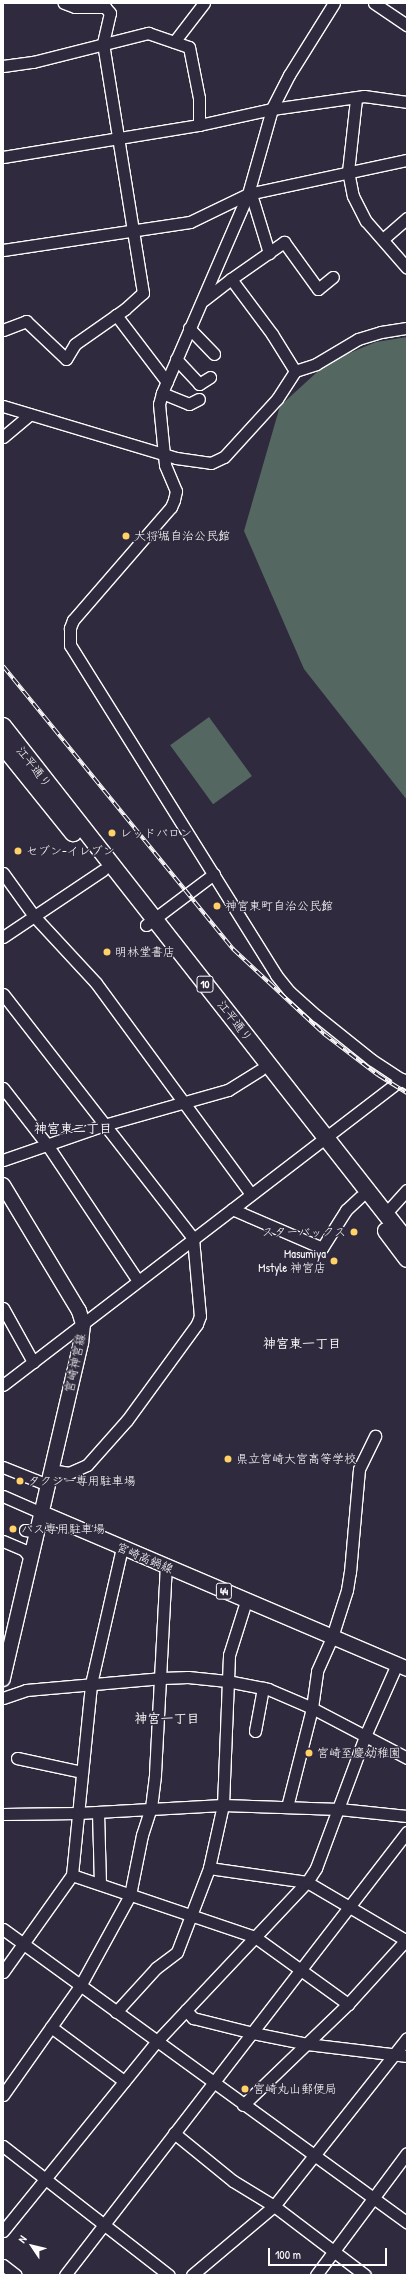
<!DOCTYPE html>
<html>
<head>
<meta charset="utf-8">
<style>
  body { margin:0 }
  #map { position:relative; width:410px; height:2278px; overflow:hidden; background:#2f2a3d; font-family:"Patrick Hand","Klee One",sans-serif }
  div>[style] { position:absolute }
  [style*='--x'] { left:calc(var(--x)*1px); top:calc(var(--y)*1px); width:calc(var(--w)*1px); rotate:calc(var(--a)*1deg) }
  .green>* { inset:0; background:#546861; transform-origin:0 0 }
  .roads { filter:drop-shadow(1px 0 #fff) drop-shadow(-1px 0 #fff) drop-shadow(0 1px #fff) drop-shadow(0 -1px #fff) }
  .minor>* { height:11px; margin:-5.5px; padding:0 5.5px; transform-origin:5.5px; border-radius:5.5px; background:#2f2a3d }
  .major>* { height:14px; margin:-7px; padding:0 7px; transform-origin:7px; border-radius:7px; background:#2f2a3d }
  .highway>* { height:16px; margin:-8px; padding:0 8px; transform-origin:8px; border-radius:8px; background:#2f2a3d }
  .rail>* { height:4px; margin-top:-2px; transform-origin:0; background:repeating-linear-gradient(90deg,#2f2a3d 0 8px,#fff 0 16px); box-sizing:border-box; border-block:1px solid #fff }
  .dots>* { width:11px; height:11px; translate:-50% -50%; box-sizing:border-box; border:2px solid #2f2a3d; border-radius:50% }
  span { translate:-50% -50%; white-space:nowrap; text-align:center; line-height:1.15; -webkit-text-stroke:3px #2f2a3d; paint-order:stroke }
  .shield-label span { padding:1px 3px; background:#2f2a3d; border:1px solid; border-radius:3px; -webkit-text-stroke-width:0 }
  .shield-label { font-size:11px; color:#fff; font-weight:700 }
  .poi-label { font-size:12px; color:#fff }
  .left { translate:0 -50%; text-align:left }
  .right { translate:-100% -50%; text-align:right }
  .street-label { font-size:12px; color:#fff }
  .neighbourhood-label { font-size:13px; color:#fff; font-weight:700 }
  .frame { position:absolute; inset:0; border:4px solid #fff; pointer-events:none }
  .north { position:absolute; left:12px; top:2226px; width:40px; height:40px; -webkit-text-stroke:3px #2f2a3d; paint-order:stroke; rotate:305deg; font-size:11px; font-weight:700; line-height:16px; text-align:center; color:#fff }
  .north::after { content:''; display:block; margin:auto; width:14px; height:18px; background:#fff; clip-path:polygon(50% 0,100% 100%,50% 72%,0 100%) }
  .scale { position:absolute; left:268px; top:2248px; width:119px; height:18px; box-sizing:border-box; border:2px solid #fff; border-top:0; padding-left:5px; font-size:12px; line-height:14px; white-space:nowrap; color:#fff; -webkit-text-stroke:3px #2f2a3d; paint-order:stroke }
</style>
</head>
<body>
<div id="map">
  <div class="green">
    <div style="clip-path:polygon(407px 337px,407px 800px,304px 669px,244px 531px,280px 406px,328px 362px,376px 342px)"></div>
    <div style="left:209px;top:717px;width:73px;height:48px;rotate:54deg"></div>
  </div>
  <div class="roads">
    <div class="minor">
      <div style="--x:334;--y:3;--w:85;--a:122"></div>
      <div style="--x:289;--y:75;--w:38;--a:117"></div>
      <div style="--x:272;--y:109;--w:88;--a:105.8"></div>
      <div style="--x:248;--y:194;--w:217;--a:113.4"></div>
      <div style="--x:162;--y:393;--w:11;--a:105"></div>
      <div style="--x:159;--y:404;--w:51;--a:84.4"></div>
      <div style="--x:164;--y:455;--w:10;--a:84"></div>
      <div style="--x:165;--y:465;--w:28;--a:67"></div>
      <div style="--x:176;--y:491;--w:9;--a:103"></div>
      <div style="--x:174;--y:500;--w:8;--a:113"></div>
      <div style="--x:171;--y:507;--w:150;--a:130.9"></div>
      <div style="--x:73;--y:620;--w:9;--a:111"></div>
      <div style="--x:70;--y:628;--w:17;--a:90"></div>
      <div style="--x:70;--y:645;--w:389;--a:58"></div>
      <div style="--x:276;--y:975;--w:22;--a:51"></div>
      <div style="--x:290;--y:992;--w:36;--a:42"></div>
      <div style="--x:317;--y:1016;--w:70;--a:38.7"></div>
      <div style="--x:372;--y:1060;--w:42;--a:33.3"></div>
      <div style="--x:374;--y:3;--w:40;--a:34"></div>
      <div style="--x:174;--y:42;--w:49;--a:-52.4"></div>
      <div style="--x:3;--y:66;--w:30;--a:-8"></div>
      <div style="--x:33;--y:62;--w:119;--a:-14.2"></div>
      <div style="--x:148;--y:33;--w:43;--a:18.9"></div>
      <div style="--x:189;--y:47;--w:52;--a:78.9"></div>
      <div style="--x:199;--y:98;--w:27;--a:90"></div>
      <div style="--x:356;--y:99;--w:72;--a:96.3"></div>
      <div style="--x:348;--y:171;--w:25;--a:79"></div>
      <div style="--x:353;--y:196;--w:28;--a:63"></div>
      <div style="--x:366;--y:221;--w:62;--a:48.9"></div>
      <div style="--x:3;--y:157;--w:199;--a:-9.3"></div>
      <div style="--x:199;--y:125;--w:75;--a:-12.4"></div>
      <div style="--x:272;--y:109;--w:93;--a:-8"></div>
      <div style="--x:364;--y:96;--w:43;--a:7.9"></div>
      <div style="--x:251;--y:194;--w:62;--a:73"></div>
      <div style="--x:383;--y:239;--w:32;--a:-41"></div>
      <div style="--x:3;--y:250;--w:189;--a:-8.5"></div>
      <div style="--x:190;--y:222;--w:64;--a:-25.8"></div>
      <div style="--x:248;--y:194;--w:163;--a:-12.1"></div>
      <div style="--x:231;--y:279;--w:65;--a:-34.9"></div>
      <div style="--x:284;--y:242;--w:58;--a:54.1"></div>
      <div style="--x:318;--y:289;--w:19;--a:-39"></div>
      <div style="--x:204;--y:300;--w:34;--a:-38"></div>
      <div style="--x:231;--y:279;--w:69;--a:53.3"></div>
      <div style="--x:272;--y:334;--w:44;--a:58.1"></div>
      <div style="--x:116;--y:315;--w:84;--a:52.7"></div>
      <div style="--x:189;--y:328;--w:36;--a:46"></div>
      <div style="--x:3;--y:330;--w:25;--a:-21"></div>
      <div style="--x:26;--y:321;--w:55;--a:43.5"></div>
      <div style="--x:66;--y:359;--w:17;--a:-59"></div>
      <div style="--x:75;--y:344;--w:61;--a:-35"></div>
      <div style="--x:125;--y:309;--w:24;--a:-42"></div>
      <div style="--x:143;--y:293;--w:253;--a:-99.1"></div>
      <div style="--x:103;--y:43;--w:31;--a:-77"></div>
      <div style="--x:110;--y:13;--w:8;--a:-130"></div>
      <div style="--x:105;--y:7;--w:30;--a:180"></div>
      <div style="--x:75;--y:7;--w:12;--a:-160"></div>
      <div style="--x:176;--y:359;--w:34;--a:47"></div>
      <div style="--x:199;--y:384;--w:13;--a:-32"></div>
      <div style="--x:162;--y:393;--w:29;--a:22"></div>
      <div style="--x:189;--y:404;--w:11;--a:-27"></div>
      <div style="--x:3;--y:406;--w:181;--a:16.7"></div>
      <div style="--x:176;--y:458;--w:35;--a:8"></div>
      <div style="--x:211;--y:463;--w:14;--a:-25"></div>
      <div style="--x:224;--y:457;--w:79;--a:-47.6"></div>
      <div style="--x:277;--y:399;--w:33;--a:-57"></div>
      <div style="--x:295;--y:371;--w:22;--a:-18"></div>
      <div style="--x:316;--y:364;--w:49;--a:-30.8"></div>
      <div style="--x:358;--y:339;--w:24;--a:-17"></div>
      <div style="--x:381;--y:332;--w:26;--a:-9"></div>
      <div style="--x:3;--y:437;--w:35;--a:-40"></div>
      <div style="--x:3;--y:873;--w:53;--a:54.2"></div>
      <div style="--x:34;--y:916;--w:91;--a:47.2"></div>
      <div style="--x:96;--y:983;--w:262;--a:53.7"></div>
      <div style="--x:146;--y:925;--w:85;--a:-36.9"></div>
      <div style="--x:3;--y:937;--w:120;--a:-33.8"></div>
      <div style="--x:3;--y:994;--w:309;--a:52.1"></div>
      <div style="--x:193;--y:1238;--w:78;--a:84.9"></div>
      <div style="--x:200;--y:1316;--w:9;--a:111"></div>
      <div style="--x:197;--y:1324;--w:119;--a:126.1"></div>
      <div style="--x:127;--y:1420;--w:60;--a:131.6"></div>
      <div style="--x:87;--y:1465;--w:20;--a:156"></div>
      <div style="--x:69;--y:1473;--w:17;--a:-170"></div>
      <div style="--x:3;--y:1088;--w:73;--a:52.2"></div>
      <div style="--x:48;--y:1146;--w:162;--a:56.3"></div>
      <div style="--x:3;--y:1160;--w:107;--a:-19.1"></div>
      <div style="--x:104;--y:1125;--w:129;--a:-15.8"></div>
      <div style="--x:228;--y:1090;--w:38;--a:-32"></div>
      <div style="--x:232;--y:1209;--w:98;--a:23.4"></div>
      <div style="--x:322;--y:1248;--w:45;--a:-57.7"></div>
      <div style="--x:346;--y:1210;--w:19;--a:-43"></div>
      <div style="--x:386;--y:1213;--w:31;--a:-48"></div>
      <div style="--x:3;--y:1308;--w:62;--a:60.9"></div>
      <div style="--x:3;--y:1385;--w:503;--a:-37.49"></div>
      <div style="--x:3;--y:1467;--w:48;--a:21.8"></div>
      <div style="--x:3;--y:1496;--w:43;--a:23.6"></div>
      <div style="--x:25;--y:1530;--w:12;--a:9"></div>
      <div style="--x:3;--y:1541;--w:23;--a:23"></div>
      <div style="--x:24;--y:1550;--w:11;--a:52"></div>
      <div style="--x:3;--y:1698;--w:24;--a:-19"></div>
      <div style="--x:26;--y:1690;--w:137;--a:-5"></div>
      <div style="--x:162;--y:1678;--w:26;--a:-2"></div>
      <div style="--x:188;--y:1677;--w:39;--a:6"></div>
      <div style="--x:227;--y:1681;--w:42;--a:11"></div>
      <div style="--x:268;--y:1689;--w:46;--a:23.2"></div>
      <div style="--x:310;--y:1707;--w:110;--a:27.7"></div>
      <div style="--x:255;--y:1731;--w:44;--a:-79.5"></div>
      <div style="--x:17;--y:1758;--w:66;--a:12.2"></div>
      <div style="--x:287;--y:1807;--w:102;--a:-75.8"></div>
      <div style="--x:312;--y:1708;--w:37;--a:-82"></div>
      <div style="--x:317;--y:1671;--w:37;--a:-66"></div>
      <div style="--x:332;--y:1637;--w:49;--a:-72.3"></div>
      <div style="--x:347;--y:1590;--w:18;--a:-81"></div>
      <div style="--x:350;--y:1572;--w:103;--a:-85"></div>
      <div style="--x:359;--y:1469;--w:37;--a:-64"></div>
      <div style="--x:98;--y:1812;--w:72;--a:88.4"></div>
      <div style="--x:3;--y:1814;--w:75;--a:-0.8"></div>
      <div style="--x:78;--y:1813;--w:145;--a:-3.2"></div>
      <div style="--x:223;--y:1805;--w:116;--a:2"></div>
      <div style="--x:339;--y:1809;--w:68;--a:5.9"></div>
      <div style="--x:209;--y:1868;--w:99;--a:8.1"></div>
      <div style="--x:307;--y:1882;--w:116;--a:30.5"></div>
      <div style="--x:72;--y:1875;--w:193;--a:18.7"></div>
      <div style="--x:255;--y:1937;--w:115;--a:35.8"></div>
      <div style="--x:3;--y:1929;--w:500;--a:36"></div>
      <div style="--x:3;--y:1972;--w:119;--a:-54.6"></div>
      <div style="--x:72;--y:1875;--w:192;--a:-84.3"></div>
      <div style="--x:91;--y:1684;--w:139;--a:-77.2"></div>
      <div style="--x:186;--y:2010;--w:11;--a:49"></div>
      <div style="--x:193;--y:2018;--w:62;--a:14"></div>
      <div style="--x:253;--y:2033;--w:55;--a:11.5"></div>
      <div style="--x:307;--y:2044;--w:101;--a:6.8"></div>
      <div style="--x:116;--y:2012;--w:59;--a:-47.7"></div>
      <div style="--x:156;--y:1968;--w:26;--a:-37"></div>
      <div style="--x:177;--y:1952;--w:90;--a:-69.1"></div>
      <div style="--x:209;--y:1868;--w:65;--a:-77.5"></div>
      <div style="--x:223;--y:1805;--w:150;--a:-87.7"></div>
      <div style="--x:229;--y:1655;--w:57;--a:-72.5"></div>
      <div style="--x:51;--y:2027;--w:91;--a:36.5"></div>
      <div style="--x:3;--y:2095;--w:133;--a:-54.8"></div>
      <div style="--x:80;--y:1986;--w:104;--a:-61.2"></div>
      <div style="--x:130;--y:1895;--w:61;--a:-78.7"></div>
      <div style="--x:142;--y:1835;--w:28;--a:-72"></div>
      <div style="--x:151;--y:1808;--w:34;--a:-83"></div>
      <div style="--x:155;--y:1774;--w:207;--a:-87"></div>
      <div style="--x:243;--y:2105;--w:146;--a:-43.9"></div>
      <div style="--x:348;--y:2004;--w:88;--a:-47.8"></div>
      <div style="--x:174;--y:2133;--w:76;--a:39.1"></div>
      <div style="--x:233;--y:2181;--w:48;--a:31.4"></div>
      <div style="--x:274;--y:2206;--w:114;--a:37.2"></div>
      <div style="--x:3;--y:2146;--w:210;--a:37.9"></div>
      <div style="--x:3;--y:2231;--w:245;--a:-51"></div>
      <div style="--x:157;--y:2041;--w:219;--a:-46.7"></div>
      <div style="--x:307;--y:1882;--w:17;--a:-57"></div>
      <div style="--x:316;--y:1868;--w:141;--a:-69.6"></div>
      <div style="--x:365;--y:1736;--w:79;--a:-66"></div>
      <div style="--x:3;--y:2265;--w:16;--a:38"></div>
      <div style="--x:65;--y:2275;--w:560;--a:-52.33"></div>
      <div style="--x:192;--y:2275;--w:107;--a:-40.1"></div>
      <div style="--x:274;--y:2206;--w:214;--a:-51.6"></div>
      <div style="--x:316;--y:2275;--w:152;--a:-53.3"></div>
    </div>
    <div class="major">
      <div style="--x:3;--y:1185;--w:147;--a:58.9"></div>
      <div style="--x:79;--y:1311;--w:14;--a:73"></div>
      <div style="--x:83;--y:1324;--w:19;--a:96"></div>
      <div style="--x:81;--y:1343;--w:345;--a:103.1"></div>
      <div style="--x:42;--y:1513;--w:397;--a:23.1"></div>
    </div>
    <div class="highway">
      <div style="--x:3;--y:726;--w:655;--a:51.89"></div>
      <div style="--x:3;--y:746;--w:112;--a:51.2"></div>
      <div style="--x:386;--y:1231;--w:35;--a:53"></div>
    </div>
  </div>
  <div class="rail">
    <div style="--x:3;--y:666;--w:365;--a:50.9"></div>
    <div style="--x:233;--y:949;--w:125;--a:43"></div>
    <div style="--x:324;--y:1034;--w:68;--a:37.2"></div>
    <div style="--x:378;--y:1075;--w:34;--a:32"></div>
  </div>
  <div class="dots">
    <div style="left:126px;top:536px;background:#ffd166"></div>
    <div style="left:112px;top:833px;background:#ffd166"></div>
    <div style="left:18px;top:851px;background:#ffd166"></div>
    <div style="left:217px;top:906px;background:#ffd166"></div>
    <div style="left:107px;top:952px;background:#ffd166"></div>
    <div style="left:354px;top:1232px;background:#ffd166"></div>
    <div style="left:334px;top:1261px;background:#ffd166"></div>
    <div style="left:228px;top:1459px;background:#ffd166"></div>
    <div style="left:20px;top:1481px;background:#ffd166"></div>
    <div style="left:13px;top:1529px;background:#ffd166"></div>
    <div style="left:309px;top:1753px;background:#ffd166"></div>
    <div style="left:245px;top:2089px;background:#ffd166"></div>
  </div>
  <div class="shield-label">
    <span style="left:205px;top:984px">10</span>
    <span style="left:224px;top:1591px">44</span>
  </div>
  <div class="poi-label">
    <span class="left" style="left:134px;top:536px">大将堀自治公民館</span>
    <span class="left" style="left:120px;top:833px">レッドバロン</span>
    <span class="left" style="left:26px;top:851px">セブン-イレブン</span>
    <span class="left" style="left:225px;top:906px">神宮東町自治公民館</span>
    <span class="left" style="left:115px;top:952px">明林堂書店</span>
    <span class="right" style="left:346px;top:1232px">スターバックス</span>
    <span class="right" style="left:326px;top:1261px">Masumiya<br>Mstyle 神宮店</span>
    <span class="left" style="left:236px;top:1459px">県立宮崎大宮高等学校</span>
    <span class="left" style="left:28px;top:1481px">タクシー専用駐車場</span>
    <span class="left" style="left:21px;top:1529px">バス専用駐車場</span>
    <span class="left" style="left:317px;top:1753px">宮崎至慶幼稚園</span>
    <span class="left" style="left:253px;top:2089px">宮崎丸山郵便局</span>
  </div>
  <div class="street-label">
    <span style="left:34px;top:767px;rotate:52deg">江平通り</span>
    <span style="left:235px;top:1021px;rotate:52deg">江平通り</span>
    <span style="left:75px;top:1363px;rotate:-78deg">宮崎神宮線</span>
    <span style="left:145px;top:1558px;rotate:23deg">宮崎高鍋線</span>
  </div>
  <div class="neighbourhood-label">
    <span style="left:73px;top:1128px">神宮東二丁目</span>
    <span style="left:302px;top:1343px">神宮東一丁目</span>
    <span style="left:167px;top:1718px">神宮一丁目</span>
  </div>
  <div class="frame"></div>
  <div class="north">N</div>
  <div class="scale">100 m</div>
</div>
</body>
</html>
